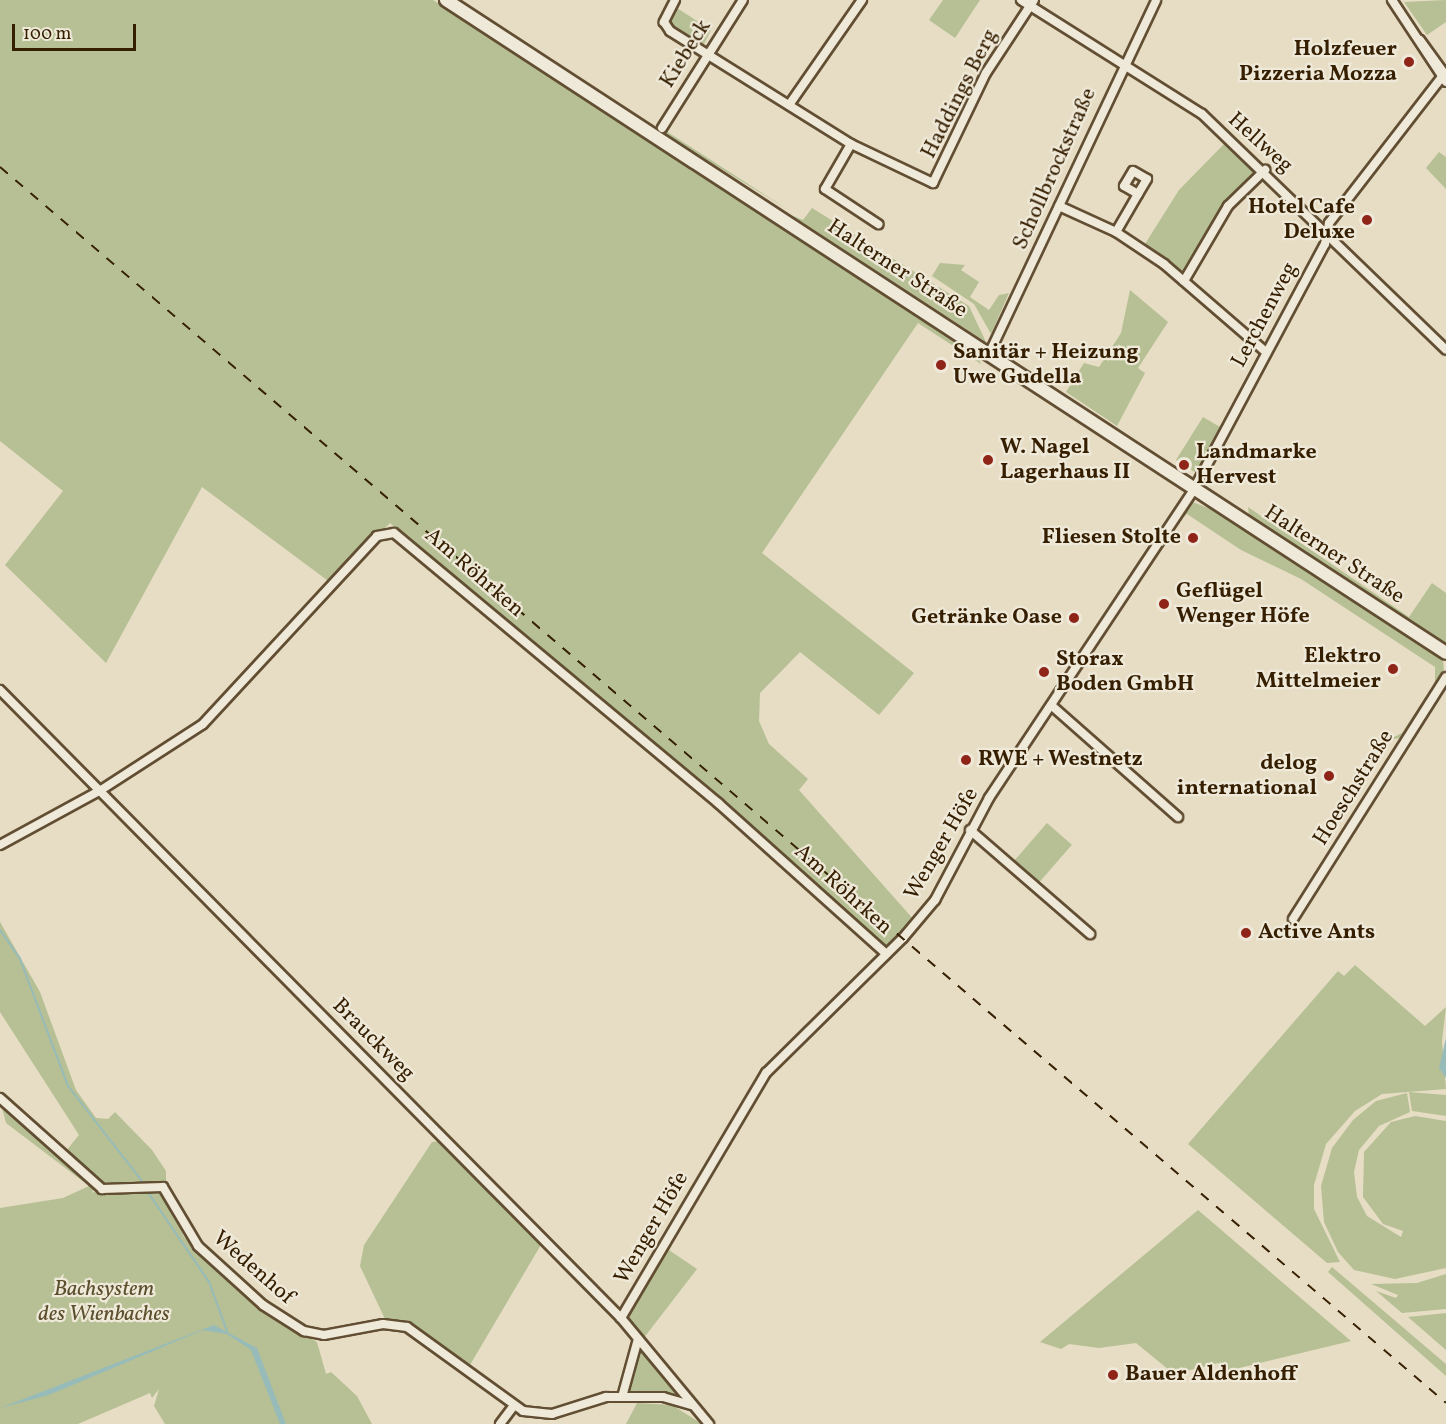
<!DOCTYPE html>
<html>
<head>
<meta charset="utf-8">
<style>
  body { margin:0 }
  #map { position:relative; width:1446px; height:1424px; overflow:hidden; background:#e6ddc4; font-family:Vollkorn,serif }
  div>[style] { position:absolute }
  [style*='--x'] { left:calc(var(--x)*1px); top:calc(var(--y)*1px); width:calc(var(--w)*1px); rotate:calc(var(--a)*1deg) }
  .green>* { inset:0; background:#b6c094; transform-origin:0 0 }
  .water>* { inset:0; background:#97bbb9 }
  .stream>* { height:2px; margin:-1px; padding:0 1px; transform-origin:1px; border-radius:1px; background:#97bbb9 }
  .roads { filter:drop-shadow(2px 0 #624e32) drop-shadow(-2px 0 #624e32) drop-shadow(0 2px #624e32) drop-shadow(0 -2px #624e32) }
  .minor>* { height:8px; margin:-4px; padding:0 4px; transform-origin:4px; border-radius:4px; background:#efe9d9 }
  .secondary>* { height:12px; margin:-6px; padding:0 6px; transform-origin:6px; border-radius:6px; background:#efe9d9 }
  .rail>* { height:2px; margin-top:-1px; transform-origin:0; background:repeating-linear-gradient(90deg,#361f01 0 10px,transparent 0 20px) }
  .dots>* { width:16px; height:16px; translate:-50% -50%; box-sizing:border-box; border:3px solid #efe9d9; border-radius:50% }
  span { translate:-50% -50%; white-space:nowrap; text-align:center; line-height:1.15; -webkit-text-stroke:4.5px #efe9d9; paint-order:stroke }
  .poi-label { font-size:22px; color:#361f01; font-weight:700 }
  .right { translate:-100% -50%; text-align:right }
  .left { translate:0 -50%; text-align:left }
  .street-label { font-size:22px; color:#361f01 }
  .park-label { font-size:22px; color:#5c4f2d; font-style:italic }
  .scale { position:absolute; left:12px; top:24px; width:124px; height:27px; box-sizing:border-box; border:3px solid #361f01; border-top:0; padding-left:8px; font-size:18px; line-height:21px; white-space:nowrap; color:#361f01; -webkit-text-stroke:4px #efe9d9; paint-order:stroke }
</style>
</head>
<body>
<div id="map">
  <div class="green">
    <div style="clip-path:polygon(0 0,433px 0,978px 356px,981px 364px,918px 323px,762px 553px,914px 673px,879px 715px,800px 652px,760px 693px,759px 721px,769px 744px,808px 779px,799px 790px,914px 920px,887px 948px,390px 523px,331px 583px,202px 487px,106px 663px,5px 565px,63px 491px,0 441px)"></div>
    <div style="clip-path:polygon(943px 0,980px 0,955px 38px,929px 20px)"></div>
    <div style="clip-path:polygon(1446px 0,1446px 22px,1427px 35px,1404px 2px)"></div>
    <div style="clip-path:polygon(677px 8px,711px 30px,704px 44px,675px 31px,669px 18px)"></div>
    <div style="clip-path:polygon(666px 131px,787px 209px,664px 134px)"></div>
    <div style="clip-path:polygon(1225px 143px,1257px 170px,1225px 201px,1182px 271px,1145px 244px,1179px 190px)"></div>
    <div style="clip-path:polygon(1439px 152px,1446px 157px,1446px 189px,1426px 168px)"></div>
    <div style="clip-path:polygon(812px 208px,969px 306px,986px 342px,791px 215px,803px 220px)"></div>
    <div style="clip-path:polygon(940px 263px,965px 265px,961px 270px,979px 282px,970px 297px,989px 310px,999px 295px,1009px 293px,991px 334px,974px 304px,932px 276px)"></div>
    <div style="clip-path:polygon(1130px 290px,1168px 322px,1138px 368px,1145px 373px,1117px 426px,1066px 392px,1084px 363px,1099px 367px,1121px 333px)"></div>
    <div style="clip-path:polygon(1203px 417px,1220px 427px,1196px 473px,1176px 460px)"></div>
    <div style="clip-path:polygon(1190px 501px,1218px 512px,1443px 660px,1444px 673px,1435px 689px,1435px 667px,1301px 579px,1241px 550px,1187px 514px,1181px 519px)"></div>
    <div style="clip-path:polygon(1248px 507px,1409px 617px,1432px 583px,1446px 593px,1446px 645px,1249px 515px)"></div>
    <div style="clip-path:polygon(1426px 696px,1405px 737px,1388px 740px,1402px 733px)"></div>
    <div style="left:1047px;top:823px;width:33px;height:52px;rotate:41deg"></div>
    <div style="clip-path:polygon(0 922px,40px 992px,76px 1090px,96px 1118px,108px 1119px,115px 1112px,152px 1150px,166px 1171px,166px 1197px,184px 1237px,261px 1310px,317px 1342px,326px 1374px,331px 1372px,357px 1396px,372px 1424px,165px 1424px,154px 1406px,159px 1389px,152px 1398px,150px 1393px,78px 1424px,0 1424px,0 1208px,63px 1198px,89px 1186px,6px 1123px,0 1100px,94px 1186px,92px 1193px,103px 1186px,66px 1151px,79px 1135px,0 1012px)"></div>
    <div style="clip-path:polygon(1355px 965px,1425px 1026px,1446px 1007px,1442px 1041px,1446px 1089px,1382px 1094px,1355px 1111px,1326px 1144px,1314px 1185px,1314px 1209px,1340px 1262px,1327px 1263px,1188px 1144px,1338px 971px,1344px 976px)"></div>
    <div style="clip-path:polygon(1409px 1092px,1446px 1095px,1446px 1116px,1412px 1111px)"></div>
    <div style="clip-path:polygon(1407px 1093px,1410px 1112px,1379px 1126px,1359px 1150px,1354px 1172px,1357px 1197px,1367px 1216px,1401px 1237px,1403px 1231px,1383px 1224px,1363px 1197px,1364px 1152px,1391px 1122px,1415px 1116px,1446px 1121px,1446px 1268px,1395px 1279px,1354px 1270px,1338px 1252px,1324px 1222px,1321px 1186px,1332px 1148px,1353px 1120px,1376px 1101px)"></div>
    <div style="clip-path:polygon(442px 1141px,542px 1243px,467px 1370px,415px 1325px,385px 1319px,360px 1266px,364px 1245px,432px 1142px)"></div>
    <div style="clip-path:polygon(1198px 1210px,1351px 1341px,1227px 1371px,1218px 1363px,1174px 1374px,1136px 1343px,1099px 1348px,1069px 1344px,1061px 1349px,1040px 1342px)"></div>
    <div style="clip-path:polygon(663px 1246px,697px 1269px,643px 1339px,627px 1318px)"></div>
    <div style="clip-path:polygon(1332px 1267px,1446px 1364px,1446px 1376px,1328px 1272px)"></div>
    <div style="clip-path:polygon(1446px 1274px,1446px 1309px,1402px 1313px,1376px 1291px,1396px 1298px,1398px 1295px,1371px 1284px,1417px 1283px)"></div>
    <div style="clip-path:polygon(1446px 1313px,1446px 1350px,1408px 1317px)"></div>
    <div style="clip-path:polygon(639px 1346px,680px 1394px,626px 1397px)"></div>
    <div style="clip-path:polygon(637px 1403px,672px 1405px,702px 1424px,626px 1424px)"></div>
  </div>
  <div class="water">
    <div style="clip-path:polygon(1446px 1038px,1446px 1078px,1439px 1068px)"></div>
    <div style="clip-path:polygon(214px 1325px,257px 1348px,286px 1424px,280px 1424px,251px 1350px,227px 1334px,203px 1330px,49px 1395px,0 1408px)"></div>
  </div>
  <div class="stream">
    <div style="--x:0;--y:930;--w:35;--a:55"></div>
    <div style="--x:20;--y:959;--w:136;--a:69.3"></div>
    <div style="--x:68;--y:1086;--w:120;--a:52.1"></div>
    <div style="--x:0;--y:1105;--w:120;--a:41.6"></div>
    <div style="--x:147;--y:1191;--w:110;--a:55.7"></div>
    <div style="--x:209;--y:1282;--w:52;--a:69.8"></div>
    <div style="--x:100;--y:1193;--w:38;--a:-2"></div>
  </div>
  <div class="roads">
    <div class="minor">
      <div style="--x:675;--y:0;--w:25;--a:117"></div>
      <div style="--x:664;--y:22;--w:11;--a:56"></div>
      <div style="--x:670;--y:31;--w:213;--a:32"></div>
      <div style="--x:851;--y:144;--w:91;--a:25.4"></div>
      <div style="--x:933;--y:183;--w:122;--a:-64.3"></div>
      <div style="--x:986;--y:73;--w:87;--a:-56.7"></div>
      <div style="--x:1021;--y:0;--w:214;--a:32.2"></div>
      <div style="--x:1202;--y:114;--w:339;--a:44"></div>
      <div style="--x:1392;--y:0;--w:98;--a:56.6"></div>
      <div style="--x:1420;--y:40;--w:44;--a:54.2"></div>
      <div style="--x:789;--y:105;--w:128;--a:-55.2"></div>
      <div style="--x:662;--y:128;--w:151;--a:-57.7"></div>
      <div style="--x:851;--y:144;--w:52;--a:120"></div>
      <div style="--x:825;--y:189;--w:64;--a:33.4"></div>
      <div style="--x:1133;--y:171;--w:16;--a:30"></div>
      <div style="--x:1147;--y:179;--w:17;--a:121"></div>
      <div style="--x:1138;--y:194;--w:16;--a:-150"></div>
      <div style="--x:1124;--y:186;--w:17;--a:-59"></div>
      <div style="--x:1059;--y:206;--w:63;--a:24.5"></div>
      <div style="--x:1116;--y:232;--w:58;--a:33.7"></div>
      <div style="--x:1164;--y:264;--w:135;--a:40.8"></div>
      <div style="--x:1116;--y:232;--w:44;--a:-59.9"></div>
      <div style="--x:1184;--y:281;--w:87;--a:-59.6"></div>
      <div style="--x:1228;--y:206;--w:52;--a:-44.2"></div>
      <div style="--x:989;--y:354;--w:391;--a:-64.7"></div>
      <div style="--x:0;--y:690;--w:883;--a:45.32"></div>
      <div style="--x:621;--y:1318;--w:138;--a:50.3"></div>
      <div style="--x:1052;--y:706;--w:168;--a:41.4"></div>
      <div style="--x:970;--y:830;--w:159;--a:40.9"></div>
      <div style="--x:0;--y:845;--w:115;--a:-28.6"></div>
      <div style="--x:101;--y:790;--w:121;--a:-32.9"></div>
      <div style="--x:203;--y:724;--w:256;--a:-47.2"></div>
      <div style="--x:377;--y:536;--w:17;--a:-10"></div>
      <div style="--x:394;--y:533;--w:422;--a:39.8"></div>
      <div style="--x:718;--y:803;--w:226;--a:41.9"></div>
      <div style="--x:1293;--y:919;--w:286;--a:-57.7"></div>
      <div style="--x:0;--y:1098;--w:137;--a:41.7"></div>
      <div style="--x:102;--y:1189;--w:61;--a:-1.9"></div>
      <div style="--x:163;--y:1187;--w:69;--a:59.3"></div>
      <div style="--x:198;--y:1246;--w:88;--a:42.2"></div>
      <div style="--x:263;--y:1305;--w:49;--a:32.4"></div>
      <div style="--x:304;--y:1331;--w:20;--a:11"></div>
      <div style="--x:324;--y:1335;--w:60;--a:-10.6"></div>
      <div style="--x:383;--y:1324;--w:24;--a:7"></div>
      <div style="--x:407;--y:1327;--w:143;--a:35.9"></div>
      <div style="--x:523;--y:1411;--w:29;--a:6"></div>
      <div style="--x:552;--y:1414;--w:57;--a:-17.5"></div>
      <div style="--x:606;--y:1397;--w:57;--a:0"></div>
      <div style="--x:663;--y:1397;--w:29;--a:16"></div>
      <div style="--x:621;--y:1318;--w:285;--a:-59.4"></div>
      <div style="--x:766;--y:1073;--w:192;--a:-44.6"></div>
      <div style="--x:903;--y:938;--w:50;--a:-49.9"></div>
      <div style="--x:935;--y:900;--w:115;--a:-62.1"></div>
      <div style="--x:989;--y:798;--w:371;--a:-56.4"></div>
      <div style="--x:1194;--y:489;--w:278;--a:-61.9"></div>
      <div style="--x:1325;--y:244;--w:21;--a:-79"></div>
      <div style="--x:1329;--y:223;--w:183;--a:-52.3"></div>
      <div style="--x:622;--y:1397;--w:60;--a:-74.6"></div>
      <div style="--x:500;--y:1424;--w:21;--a:-53"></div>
    </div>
    <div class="secondary">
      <div style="--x:446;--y:0;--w:1194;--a:33.14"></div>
    </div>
  </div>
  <div class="rail">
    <div style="--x:0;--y:167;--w:1902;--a:40.52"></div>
  </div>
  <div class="dots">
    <div style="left:1409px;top:62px;background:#8f2418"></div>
    <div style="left:1367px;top:220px;background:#8f2418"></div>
    <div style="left:941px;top:365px;background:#8f2418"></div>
    <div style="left:988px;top:460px;background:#8f2418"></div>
    <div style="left:1184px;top:465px;background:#8f2418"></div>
    <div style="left:1193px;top:538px;background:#8f2418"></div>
    <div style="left:1164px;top:604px;background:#8f2418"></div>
    <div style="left:1074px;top:618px;background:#8f2418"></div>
    <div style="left:1393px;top:669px;background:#8f2418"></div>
    <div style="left:1044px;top:672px;background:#8f2418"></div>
    <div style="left:966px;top:760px;background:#8f2418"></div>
    <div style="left:1329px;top:776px;background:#8f2418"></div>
    <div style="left:1246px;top:933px;background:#8f2418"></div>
    <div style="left:1113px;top:1375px;background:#8f2418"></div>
  </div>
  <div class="poi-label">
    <span class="right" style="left:1397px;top:62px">Holzfeuer<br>Pizzeria Mozza</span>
    <span class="right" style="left:1355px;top:220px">Hotel Cafe<br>Deluxe</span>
    <span class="left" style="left:953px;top:365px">Sanitär + Heizung<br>Uwe Gudella</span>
    <span class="left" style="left:1000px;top:460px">W. Nagel<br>Lagerhaus II</span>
    <span class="left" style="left:1196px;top:465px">Landmarke<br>Hervest</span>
    <span class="right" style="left:1181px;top:538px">Fliesen Stolte</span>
    <span class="left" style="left:1176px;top:604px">Geflügel<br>Wenger Höfe</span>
    <span class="right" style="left:1062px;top:618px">Getränke Oase</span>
    <span class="right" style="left:1381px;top:669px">Elektro<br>Mittelmeier</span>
    <span class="left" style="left:1056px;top:672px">Storax<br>Boden GmbH</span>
    <span class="left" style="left:978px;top:760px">RWE + Westnetz</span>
    <span class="right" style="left:1317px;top:776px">delog<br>international</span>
    <span class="left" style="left:1258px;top:933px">Active Ants</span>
    <span class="left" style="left:1125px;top:1375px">Bauer Aldenhoff</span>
  </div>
  <div class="street-label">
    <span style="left:686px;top:54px;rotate:-58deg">Kiebeck</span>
    <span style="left:960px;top:94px;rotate:-63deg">Haddings Berg</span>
    <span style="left:1260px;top:143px;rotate:42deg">Hellweg</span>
    <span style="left:1055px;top:169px;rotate:-66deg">Schollbrockstraße</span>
    <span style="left:897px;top:269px;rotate:33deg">Halterner Straße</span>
    <span style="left:1265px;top:315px;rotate:-62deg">Lerchenweg</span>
    <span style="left:1334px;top:555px;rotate:33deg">Halterner Straße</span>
    <span style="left:474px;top:573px;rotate:41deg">Am Röhrken</span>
    <span style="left:1354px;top:788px;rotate:-58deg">Hoeschstraße</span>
    <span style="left:942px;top:844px;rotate:-60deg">Wenger Höfe</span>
    <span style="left:843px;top:890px;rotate:42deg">Am Röhrken</span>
    <span style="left:373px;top:1040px;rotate:45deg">Brauckweg</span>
    <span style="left:652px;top:1228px;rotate:-60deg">Wenger Höfe</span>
    <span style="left:253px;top:1268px;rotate:41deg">Wedenhof</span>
  </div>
  <div class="park-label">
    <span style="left:104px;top:1302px">Bachsystem<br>des Wienbaches</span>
  </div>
  <div class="scale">100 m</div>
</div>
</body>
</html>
